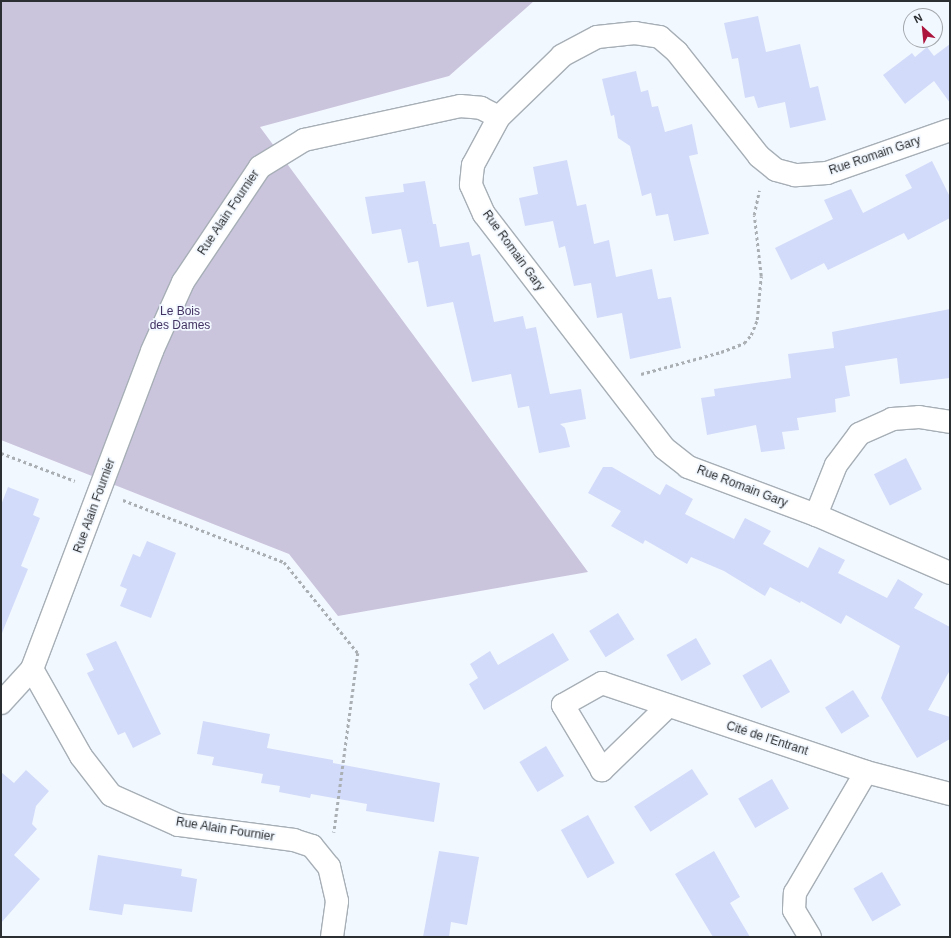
<!DOCTYPE html>
<html>
<head>
<meta charset="utf-8">
<style>
  body { margin:0 }
  #map { position:relative; width:951px; height:938px; overflow:hidden; background:#f2f8ff; font-family:Arial,sans-serif }
  div>[style] { position:absolute }
  [style*='--x'] { left:calc(var(--x)*1px); top:calc(var(--y)*1px); width:calc(var(--w)*1px); rotate:calc(var(--a)*1deg) }
  .green>* { inset:0; background:#cbc4dd }
  .building>* { inset:0; background:#d2dbf9; transform-origin:0 0 }
  .path>* { height:2.5px; margin-top:-1.25px; transform-origin:0; background:repeating-linear-gradient(90deg,#aaafb4 0 3px,transparent 0 6px) }
  .roads { filter:drop-shadow(1px 0 #a7afb6) drop-shadow(-1px 0 #a7afb6) drop-shadow(0 1px #a7afb6) drop-shadow(0 -1px #a7afb6) }
  .minor>* { height:22px; margin:-11px; padding:0 11px; transform-origin:11px; border-radius:11px; background:#fff }
  span { translate:-50% -50%; white-space:nowrap; text-align:center; line-height:1.15; -webkit-text-stroke:3.5px #f2f8ff; paint-order:stroke }
  .street-label { font-size:12px; color:#2c2f32 }
  .park-label { font-size:12px; color:#423262 }
  .frame { position:absolute; inset:0; border:2px solid #2c2f32; pointer-events:none }
  .north { position:absolute; left:903px; top:8px; width:40px; height:40px; box-sizing:border-box; background:#f2f8ff; border:1px solid #a3a8ad; border-radius:50%; rotate:333deg; font-size:11px; font-weight:700; line-height:16px; text-align:center; color:#2c2f32 }
  .north::after { content:''; display:block; margin:auto; width:14px; height:18px; background:#ab153e; clip-path:polygon(50% 0,100% 100%,50% 72%,0 100%) }
</style>
</head>
<body>
<div id="map">
  <div class="green">
    <div style="clip-path:polygon(1px 1px,534px 1px,449px 76px,260px 127px,588px 572px,338px 616px,289px 554px,1px 440px)"></div>
  </div>
  <div class="building">
    <div style="clip-path:polygon(758px 16px,766px 52px,800px 44px,810px 88px,818px 86px,826px 120px,790px 128px,785px 102px,758px 108px,754px 96px,745px 98px,738px 58px,732px 59px,724px 23px)"></div>
    <div style="clip-path:polygon(950px 44px,950px 103px,934px 81px,905px 104px,883px 75px,912px 53px,915px 57px,927px 47px,934px 56px)"></div>
    <div style="clip-path:polygon(636px 71px,641px 92px,648px 90px,652px 107px,658px 106px,665px 132px,692px 124px,698px 154px,689px 156px,709px 234px,674px 241px,668px 214px,656px 216px,651px 193px,642px 196px,630px 146px,618px 138px,614px 115px,611px 116px,602px 79px)"></div>
    <div style="clip-path:polygon(567px 160px,577px 206px,586px 204px,594px 244px,609px 240px,616px 277px,652px 269px,658px 299px,671px 297px,681px 348px,630px 359px,622px 313px,597px 318px,591px 283px,574px 286px,565px 246px,559px 248px,553px 221px,525px 226px,519px 198px,538px 194px,533px 167px)"></div>
    <div style="clip-path:polygon(932px 161px,950px 197px,950px 218px,908px 240px,904px 233px,828px 270px,824px 263px,791px 280px,775px 248px,833px 219px,824px 200px,851px 189px,863px 213px,912px 188px,905px 175px)"></div>
    <div style="clip-path:polygon(425px 181px,433px 224px,436px 224px,440px 247px,469px 242px,472px 256px,480px 254px,494px 322px,523px 316px,526px 329px,536px 327px,550px 394px,581px 389px,586px 419px,560px 424px,565px 428px,570px 447px,539px 453px,529px 406px,518px 408px,511px 374px,472px 382px,453px 302px,427px 307px,418px 261px,408px 263px,401px 229px,372px 234px,365px 197px,404px 192px,403px 184px)"></div>
    <div style="clip-path:polygon(950px 309px,950px 378px,900px 384px,897px 358px,845px 366px,850px 396px,835px 399px,836px 412px,797px 418px,799px 430px,782px 432px,785px 449px,761px 452px,756px 425px,707px 435px,701px 398px,715px 396px,714px 389px,791px 378px,788px 354px,834px 348px,832px 332px)"></div>
    <div style="left:906px;top:458px;width:35px;height:36px;rotate:63deg"></div>
    <div style="clip-path:polygon(603px 467px,612px 467px,660px 495px,666px 484px,693px 499px,685px 514px,734px 539px,745px 518px,771px 531px,763px 544px,808px 568px,819px 547px,845px 560px,838px 573px,887px 598px,898px 579px,923px 594px,914px 608px,950px 627px,950px 670px,928px 710px,950px 717px,950px 739px,917px 758px,881px 698px,900px 646px,846px 615px,841px 624px,801px 601px,800px 603px,770px 587px,765px 596px,724px 571px,691px 557px,687px 564px,645px 540px,643px 544px,611px 526px,621px 511px,588px 493px)"></div>
    <div style="clip-path:polygon(8px 487px,39px 499px,33px 515px,40px 518px,21px 566px,28px 569px,2px 633px,1px 505px)"></div>
    <div style="clip-path:polygon(147px 541px,176px 553px,151px 618px,120px 606px,127px 589px,120px 586px,133px 554px,140px 557px)"></div>
    <div style="left:618px;top:613px;width:31px;height:34px;rotate:58deg"></div>
    <div style="clip-path:polygon(553px 633px,569px 660px,484px 710px,469px 684px,478px 678px,470px 664px,490px 651px,498px 665px)"></div>
    <div style="left:696px;top:638px;width:30px;height:34px;rotate:60deg"></div>
    <div style="clip-path:polygon(116px 641px,161px 734px,133px 748px,125px 732px,118px 735px,87px 673px,94px 670px,86px 654px)"></div>
    <div style="left:771px;top:659px;width:38px;height:33px;rotate:60deg"></div>
    <div style="left:853px;top:690px;width:31px;height:33px;rotate:58deg"></div>
    <div style="clip-path:polygon(203px 721px,270px 734px,267px 748px,333px 760px,333px 763px,440px 783px,434px 822px,366px 811px,367px 804px,311px 794px,310px 798px,279px 792px,280px 786px,261px 783px,263px 774px,212px 765px,214px 757px,197px 754px)"></div>
    <div style="left:546px;top:746px;width:35px;height:31px;rotate:59deg"></div>
    <div style="left:692px;top:769px;width:30px;height:69px;rotate:57deg"></div>
    <div style="clip-path:polygon(26px 770px,49px 791px,36px 806px,32px 824px,37px 829px,14px 855px,40px 879px,1px 923px,1px 772px,14px 783px)"></div>
    <div style="left:772px;top:779px;width:34px;height:39px;rotate:60deg"></div>
    <div style="left:588px;top:815px;width:55px;height:31px;rotate:61deg"></div>
    <div style="clip-path:polygon(439px 851px,479px 857px,467px 925px,451px 922px,449px 937px,423px 937px)"></div>
    <div style="clip-path:polygon(714px 851px,740px 897px,730px 903px,750px 937px,713px 937px,675px 874px)"></div>
    <div style="clip-path:polygon(98px 855px,182px 869px,181px 876px,197px 879px,192px 912px,124px 904px,122px 915px,89px 910px)"></div>
    <div style="left:882px;top:872px;width:38px;height:33px;rotate:60deg"></div>
  </div>
  <div class="path">
    <div style="--x:641;--y:374;--w:83;--a:-15.4"></div>
    <div style="--x:721;--y:352;--w:25;--a:-21"></div>
    <div style="--x:744;--y:343;--w:11;--a:-49"></div>
    <div style="--x:751;--y:335;--w:16;--a:-68"></div>
    <div style="--x:757;--y:320;--w:44;--a:-84.8"></div>
    <div style="--x:761;--y:276;--w:61;--a:-96.5"></div>
    <div style="--x:754;--y:215;--w:25;--a:-78"></div>
    <div style="--x:1;--y:453;--w:79;--a:20.7"></div>
    <div style="--x:123;--y:500;--w:173;--a:21.1"></div>
    <div style="--x:284;--y:562;--w:117;--a:50.9"></div>
    <div style="--x:358;--y:653;--w:181;--a:97.6"></div>
  </div>
  <div class="roads">
    <div class="minor">
      <div style="--x:950;--y:130;--w:130;--a:160.7"></div>
      <div style="--x:827;--y:173;--w:32;--a:176"></div>
      <div style="--x:795;--y:175;--w:20;--a:-165"></div>
      <div style="--x:776;--y:170;--w:22;--a:-141"></div>
      <div style="--x:759;--y:156;--w:132;--a:-128.3"></div>
      <div style="--x:677;--y:52;--w:23;--a:-139"></div>
      <div style="--x:660;--y:37;--w:25;--a:-171"></div>
      <div style="--x:635;--y:33;--w:38;--a:174"></div>
      <div style="--x:597;--y:37;--w:40;--a:152"></div>
      <div style="--x:562;--y:56;--w:88;--a:135.9"></div>
      <div style="--x:499;--y:117;--w:55;--a:118.4"></div>
      <div style="--x:473;--y:165;--w:20;--a:96"></div>
      <div style="--x:471;--y:185;--w:32;--a:66"></div>
      <div style="--x:484;--y:214;--w:295;--a:52.4"></div>
      <div style="--x:664;--y:448;--w:31;--a:38"></div>
      <div style="--x:688;--y:467;--w:137;--a:20.6"></div>
      <div style="--x:816;--y:515;--w:146;--a:23.4"></div>
      <div style="--x:816;--y:515;--w:54;--a:-68.2"></div>
      <div style="--x:836;--y:465;--w:39;--a:-53"></div>
      <div style="--x:859;--y:434;--w:36;--a:-24"></div>
      <div style="--x:892;--y:419;--w:27;--a:-4"></div>
      <div style="--x:919;--y:417;--w:30;--a:9"></div>
      <div style="--x:1;--y:703;--w:46;--a:-47.6"></div>
      <div style="--x:667;--y:707;--w:91;--a:135.9"></div>
      <div style="--x:602;--y:770;--w:76;--a:-121"></div>
      <div style="--x:563;--y:705;--w:45;--a:-29.4"></div>
      <div style="--x:602;--y:683;--w:279;--a:18.6"></div>
      <div style="--x:866;--y:772;--w:87;--a:14.7"></div>
      <div style="--x:332;--y:937;--w:36;--a:-82"></div>
      <div style="--x:337;--y:901;--w:35;--a:-103"></div>
      <div style="--x:329;--y:867;--w:27;--a:-129"></div>
      <div style="--x:312;--y:846;--w:19;--a:-162"></div>
      <div style="--x:294;--y:840;--w:117;--a:-172.6"></div>
      <div style="--x:178;--y:825;--w:73;--a:-155.9"></div>
      <div style="--x:111;--y:795;--w:49;--a:-127.6"></div>
      <div style="--x:81;--y:756;--w:100;--a:-119.4"></div>
      <div style="--x:32;--y:669;--w:340;--a:-69.3"></div>
      <div style="--x:152;--y:351;--w:76;--a:-65.8"></div>
      <div style="--x:183;--y:282;--w:138;--a:-56.2"></div>
      <div style="--x:260;--y:167;--w:52;--a:-31.5"></div>
      <div style="--x:304;--y:140;--w:160;--a:-12.3"></div>
      <div style="--x:460;--y:106;--w:21;--a:5"></div>
      <div style="--x:481;--y:108;--w:20;--a:27"></div>
      <div style="--x:810;--y:937;--w:31;--a:-121"></div>
      <div style="--x:794;--y:910;--w:17;--a:-87"></div>
      <div style="--x:795;--y:893;--w:140;--a:-59.6"></div>
    </div>
  </div>
  <div class="street-label">
    <span style="left:875px;top:156px;rotate:-19deg">Rue Romain Gary</span>
    <span style="left:229px;top:213px;rotate:-56deg">Rue Alain Fournier</span>
    <span style="left:513px;top:251px;rotate:54deg">Rue Romain Gary</span>
    <span style="left:742px;top:487px;rotate:21deg">Rue Romain Gary</span>
    <span style="left:95px;top:506px;rotate:-70deg">Rue Alain Fournier</span>
    <span style="left:767px;top:739px;rotate:18deg">Cité de l'Entrant</span>
    <span style="left:225px;top:830px;rotate:9deg">Rue Alain Fournier</span>
  </div>
  <div class="park-label">
    <span style="left:180px;top:319px">Le Bois<br>des Dames</span>
  </div>
  <div class="frame"></div>
  <div class="north">N</div>
</div>
</body>
</html>
